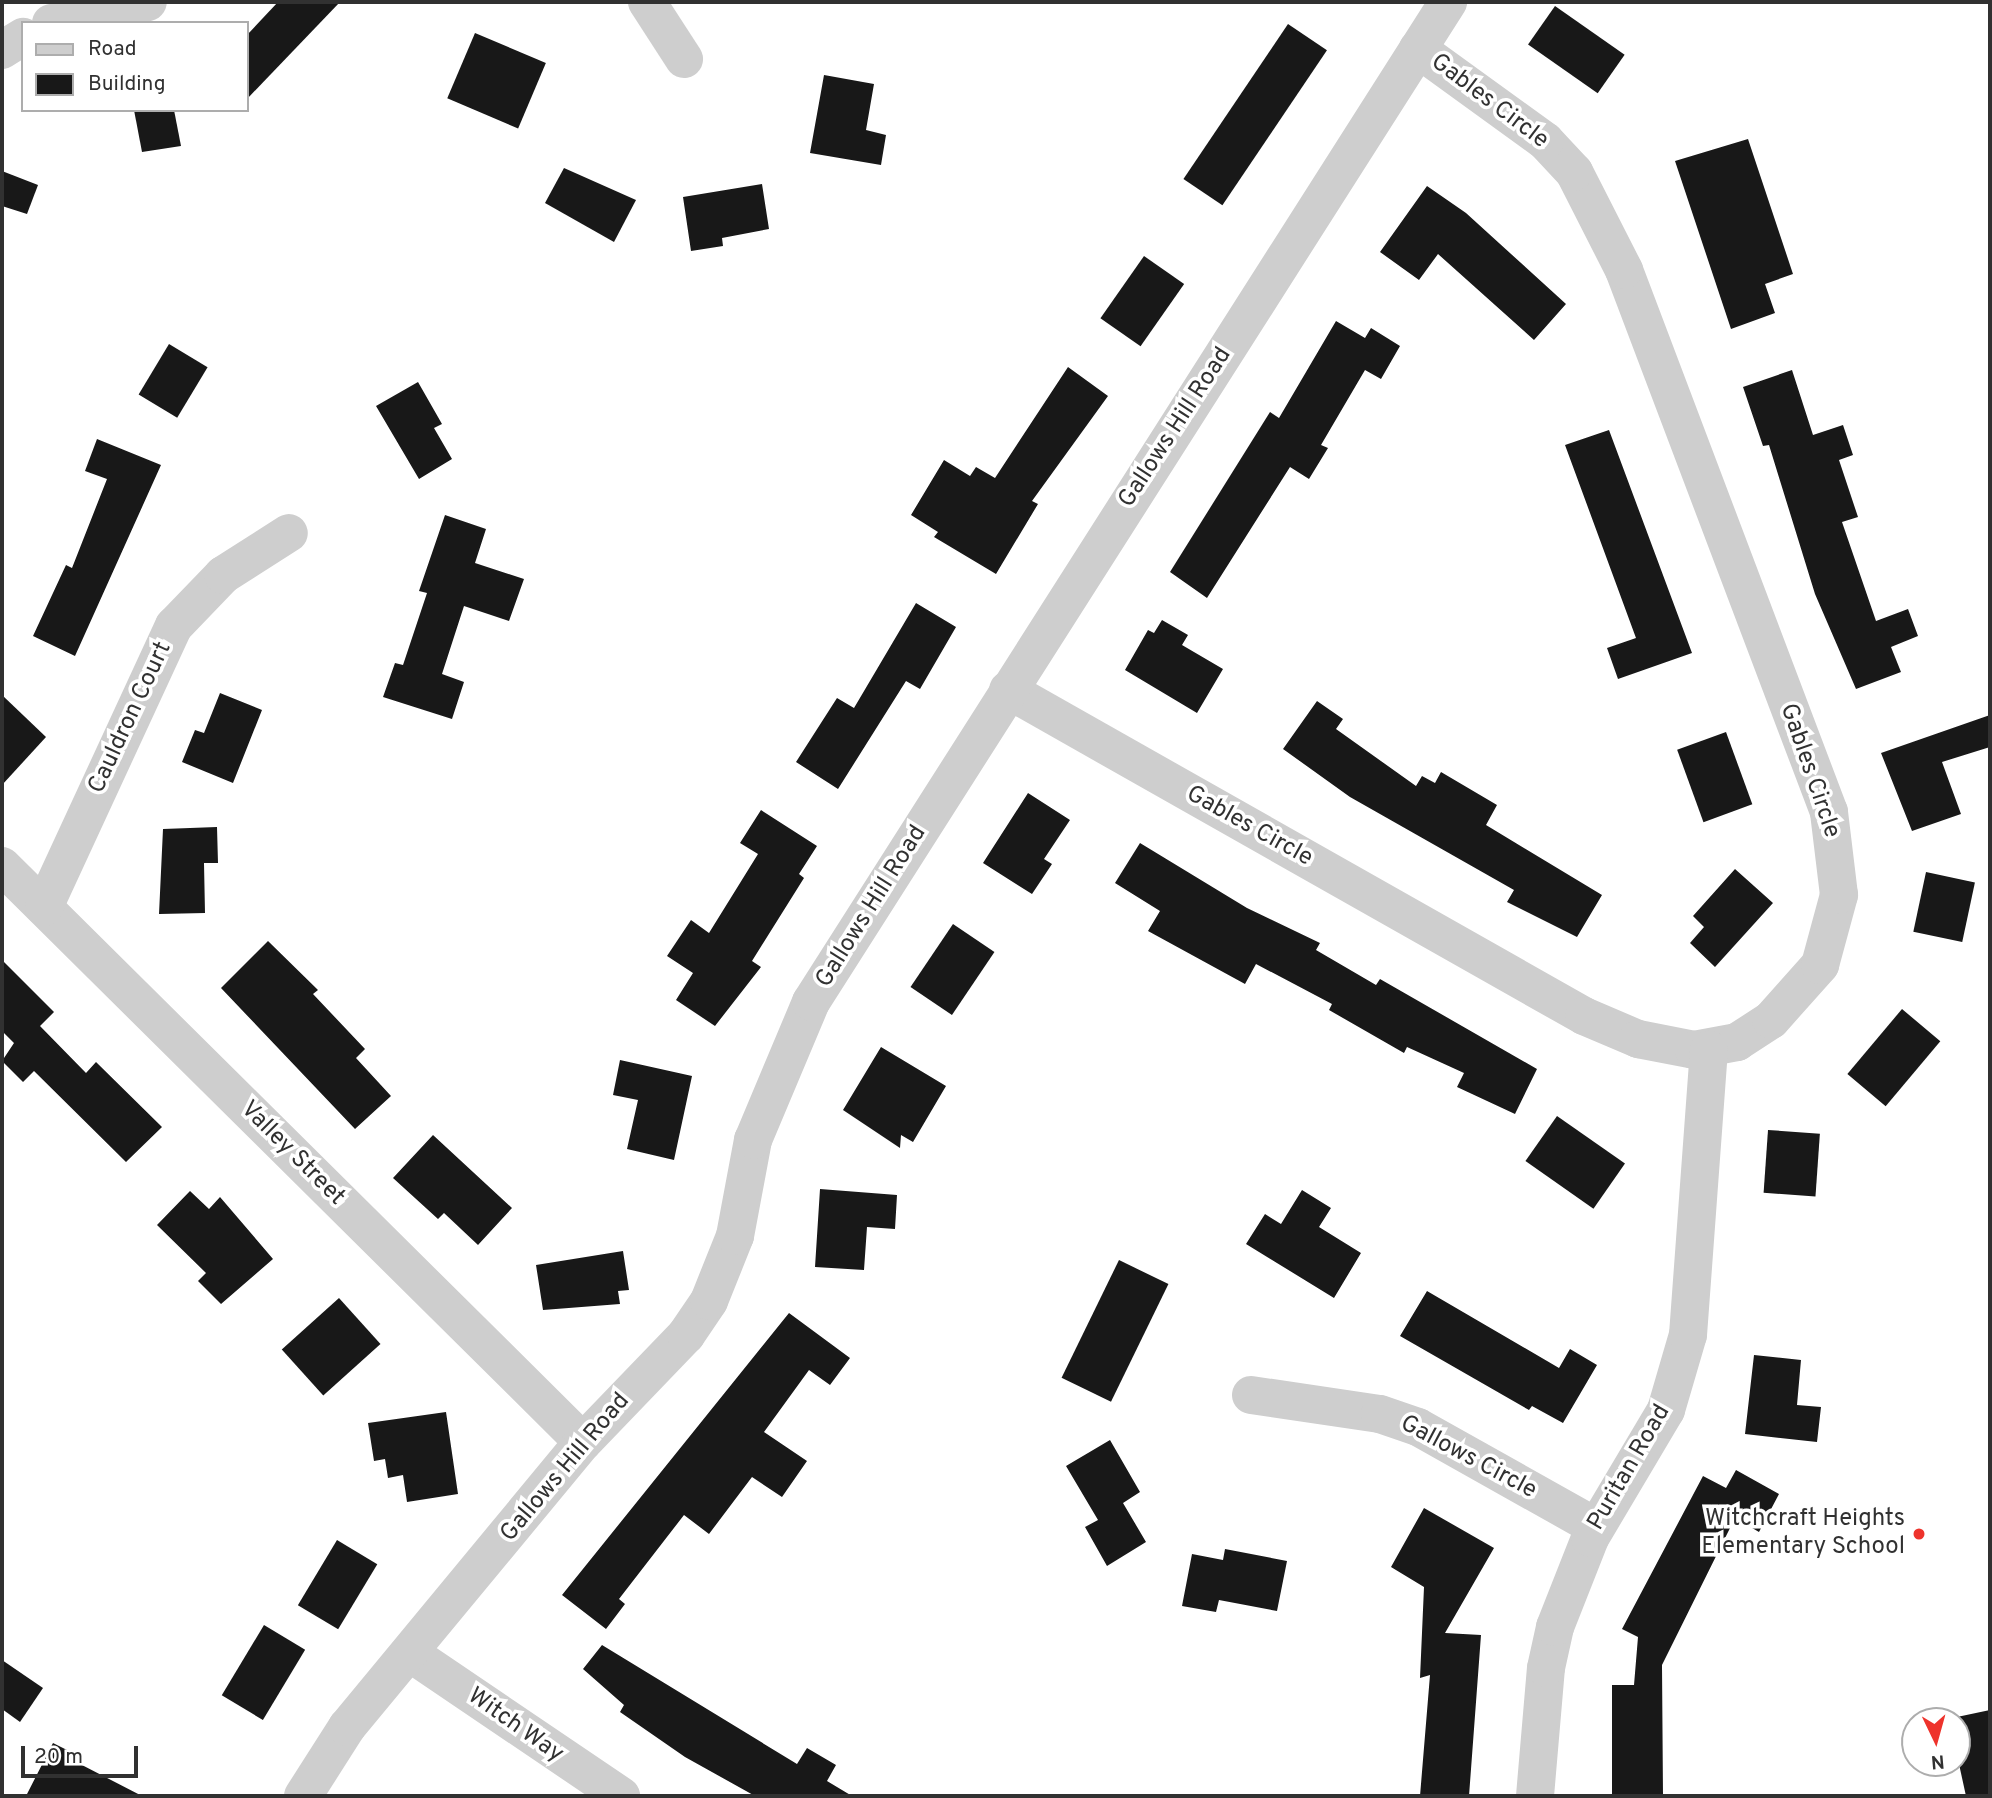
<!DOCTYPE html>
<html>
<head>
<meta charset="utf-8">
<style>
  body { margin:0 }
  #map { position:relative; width:1992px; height:1798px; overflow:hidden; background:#fff; font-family:Overpass,sans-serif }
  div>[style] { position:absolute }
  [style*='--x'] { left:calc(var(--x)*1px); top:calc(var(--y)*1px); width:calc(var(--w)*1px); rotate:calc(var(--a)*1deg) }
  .building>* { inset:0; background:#181818; transform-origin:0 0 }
  .street>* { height:38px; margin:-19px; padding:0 19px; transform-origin:19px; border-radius:19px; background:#cecece }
  .dots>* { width:19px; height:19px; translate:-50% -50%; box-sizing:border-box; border:4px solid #fff; border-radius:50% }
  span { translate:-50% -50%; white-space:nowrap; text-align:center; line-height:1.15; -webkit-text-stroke:7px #fff; paint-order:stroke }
  .street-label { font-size:24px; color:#313131 }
  .poi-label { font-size:24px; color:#313131 }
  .right { translate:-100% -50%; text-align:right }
  .frame { position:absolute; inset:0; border:4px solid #313131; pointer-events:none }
  .legend { position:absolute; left:21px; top:21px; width:228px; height:91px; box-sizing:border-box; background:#fff; border:2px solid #adadad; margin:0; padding:9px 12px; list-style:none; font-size:21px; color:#313131 }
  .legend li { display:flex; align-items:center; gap:14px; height:35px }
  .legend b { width:35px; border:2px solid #adadad }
  .north { position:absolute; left:1901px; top:1707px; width:70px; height:70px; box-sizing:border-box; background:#fff; border:2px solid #adadad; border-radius:50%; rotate:175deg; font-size:19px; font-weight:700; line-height:28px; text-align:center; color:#313131 }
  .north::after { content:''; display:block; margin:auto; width:24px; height:32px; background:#ee332c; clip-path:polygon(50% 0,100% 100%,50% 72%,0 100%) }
  .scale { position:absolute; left:21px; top:1746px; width:117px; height:32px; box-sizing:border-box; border:4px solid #313131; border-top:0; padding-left:9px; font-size:21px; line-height:24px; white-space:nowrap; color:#313131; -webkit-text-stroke:5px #fff; paint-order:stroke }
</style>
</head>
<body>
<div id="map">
  <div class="building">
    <div style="clip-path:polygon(278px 2px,340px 2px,247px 99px,247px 35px)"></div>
    <div style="left:1555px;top:6px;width:85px;height:47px;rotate:35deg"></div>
    <div style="left:1288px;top:24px;width:47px;height:187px;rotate:34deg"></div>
    <div style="left:475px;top:33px;width:77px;height:71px;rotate:23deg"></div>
    <div style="clip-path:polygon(824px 75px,874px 84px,866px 130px,886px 135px,881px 165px,810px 153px)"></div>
    <div style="clip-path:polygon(134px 110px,174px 110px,181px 146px,142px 152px)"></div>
    <div style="clip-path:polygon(1748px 139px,1793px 274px,1765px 284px,1775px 313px,1731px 329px,1675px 161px)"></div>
    <div style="clip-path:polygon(564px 168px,636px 200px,614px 242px,545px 203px)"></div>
    <div style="clip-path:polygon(2px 171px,38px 185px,27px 214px,2px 206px)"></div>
    <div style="clip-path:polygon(762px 184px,769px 229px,722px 238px,723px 246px,691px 251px,683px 197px)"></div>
    <div style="clip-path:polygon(1427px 186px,1466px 213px,1566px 304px,1534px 340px,1438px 254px,1419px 280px,1380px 252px)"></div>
    <div style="left:1144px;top:256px;width:49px;height:76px;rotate:35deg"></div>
    <div style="clip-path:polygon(1336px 321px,1365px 338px,1371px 328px,1400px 346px,1381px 379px,1365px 370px,1321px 445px,1328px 448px,1309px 479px,1290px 467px,1207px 598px,1170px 572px,1270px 412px,1279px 418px)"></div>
    <div style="left:169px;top:344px;width:45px;height:59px;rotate:31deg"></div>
    <div style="clip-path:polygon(1068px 367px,1108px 396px,1032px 501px,1038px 504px,996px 574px,934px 537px,938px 532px,911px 515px,944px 460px,970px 476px,976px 467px,995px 478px)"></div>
    <div style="clip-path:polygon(1792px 370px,1813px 435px,1843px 425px,1853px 455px,1839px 460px,1858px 517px,1842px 522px,1876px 621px,1908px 609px,1918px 636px,1891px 647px,1901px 672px,1856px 689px,1815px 594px,1769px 445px,1763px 446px,1743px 387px)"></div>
    <div style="clip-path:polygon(418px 382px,442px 424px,434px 428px,452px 459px,419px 479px,376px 406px)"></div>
    <div style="clip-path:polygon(1609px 430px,1692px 653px,1618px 679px,1607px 648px,1636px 638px,1565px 445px)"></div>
    <div style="clip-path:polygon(97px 439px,161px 465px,75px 656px,33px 636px,66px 565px,72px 568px,107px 479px,85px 471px)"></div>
    <div style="clip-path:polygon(445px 515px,486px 529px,475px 563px,524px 579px,509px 621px,464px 606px,442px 674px,464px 682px,452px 719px,383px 697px,395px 663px,403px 665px,427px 593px,419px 591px)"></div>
    <div style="clip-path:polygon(916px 603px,956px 627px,920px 689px,906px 681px,838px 789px,796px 762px,837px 698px,854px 708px)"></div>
    <div style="clip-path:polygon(1162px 620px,1188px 635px,1182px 645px,1223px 669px,1197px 713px,1125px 670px,1148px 630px,1154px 633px)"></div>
    <div style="clip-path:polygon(220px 693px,262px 710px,233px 783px,182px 762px,195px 730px,204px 733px)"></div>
    <div style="clip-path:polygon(2px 695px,46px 737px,2px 785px)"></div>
    <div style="clip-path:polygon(1317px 701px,1343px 719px,1336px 729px,1416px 786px,1422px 776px,1435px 783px,1441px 772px,1497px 805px,1486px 825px,1602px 895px,1577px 937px,1507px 902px,1514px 890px,1350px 797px,1283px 749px)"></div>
    <div style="clip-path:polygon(1990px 715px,1990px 747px,1942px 762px,1961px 814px,1912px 831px,1881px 753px)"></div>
    <div style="left:1726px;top:732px;width:77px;height:52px;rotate:70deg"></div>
    <div style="clip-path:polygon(1028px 793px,1070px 820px,1044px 859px,1052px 864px,1032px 894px,983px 863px)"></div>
    <div style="clip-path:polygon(761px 810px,817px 846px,799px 874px,804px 878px,752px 961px,761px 967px,715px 1026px,676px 1000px,693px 973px,667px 956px,691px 920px,709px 933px,758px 854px,740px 843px)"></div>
    <div style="clip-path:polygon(217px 827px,218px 863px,204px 863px,205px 913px,159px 914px,163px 829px)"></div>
    <div style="clip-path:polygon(1140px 843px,1247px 908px,1320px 943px,1316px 950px,1376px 985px,1380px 979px,1537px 1069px,1515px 1114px,1457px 1087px,1464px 1073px,1407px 1047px,1404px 1053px,1329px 1010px,1332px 1004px,1256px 964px,1245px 984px,1148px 931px,1160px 911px,1115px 883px)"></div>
    <div style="clip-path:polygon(1735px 869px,1773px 903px,1715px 967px,1690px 943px,1704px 927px,1693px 916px)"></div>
    <div style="left:1926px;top:872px;width:50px;height:61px;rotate:12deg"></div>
    <div style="left:953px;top:924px;width:50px;height:76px;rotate:34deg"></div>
    <div style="clip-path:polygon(268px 941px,318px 990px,313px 994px,365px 1049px,356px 1058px,391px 1096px,355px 1129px,221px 988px)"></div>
    <div style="clip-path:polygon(2px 960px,54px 1012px,40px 1026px,86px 1073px,96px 1062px,162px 1127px,126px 1162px,34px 1071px,23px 1082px,2px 1061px,14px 1043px,2px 1031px)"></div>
    <div style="left:1902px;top:1009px;width:50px;height:85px;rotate:40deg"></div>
    <div style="clip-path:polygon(881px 1047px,946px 1086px,913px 1142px,901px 1135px,900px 1148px,843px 1110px)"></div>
    <div style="clip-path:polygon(620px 1060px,692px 1076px,674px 1160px,627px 1149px,638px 1100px,613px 1095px)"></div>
    <div style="left:1557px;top:1116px;width:83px;height:55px;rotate:35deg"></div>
    <div style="left:1768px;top:1130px;width:52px;height:63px;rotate:4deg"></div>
    <div style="clip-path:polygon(433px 1135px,512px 1208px,478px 1245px,444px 1213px,438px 1219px,393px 1178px)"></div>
    <div style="clip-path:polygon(820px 1189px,897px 1195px,895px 1229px,867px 1227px,864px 1270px,815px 1267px)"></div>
    <div style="clip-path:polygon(1302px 1190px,1331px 1208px,1319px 1227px,1361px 1253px,1334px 1298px,1246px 1244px,1265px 1214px,1281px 1224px)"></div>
    <div style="clip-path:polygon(190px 1191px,209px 1209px,220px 1197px,273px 1259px,221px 1304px,198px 1281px,206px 1273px,157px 1225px)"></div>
    <div style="clip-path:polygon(623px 1251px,629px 1290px,618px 1291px,620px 1304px,543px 1310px,536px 1265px)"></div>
    <div style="left:1119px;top:1260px;width:55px;height:131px;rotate:26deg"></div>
    <div style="clip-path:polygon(1427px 1291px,1559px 1368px,1570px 1349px,1597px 1365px,1563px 1423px,1532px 1406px,1529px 1410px,1400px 1336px)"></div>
    <div style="left:339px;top:1298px;width:62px;height:77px;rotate:48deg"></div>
    <div style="clip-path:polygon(789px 1313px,850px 1358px,830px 1385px,809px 1370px,764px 1432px,807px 1461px,782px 1497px,752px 1477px,709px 1534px,684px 1515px,619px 1599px,625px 1604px,606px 1629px,562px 1595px)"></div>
    <div style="clip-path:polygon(1754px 1355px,1801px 1360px,1797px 1405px,1821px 1407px,1817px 1442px,1745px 1434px)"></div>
    <div style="clip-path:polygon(446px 1412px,458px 1494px,407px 1502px,403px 1475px,388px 1478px,385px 1459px,374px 1461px,368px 1423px)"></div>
    <div style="clip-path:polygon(1110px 1440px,1140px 1492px,1123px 1503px,1146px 1542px,1107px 1566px,1085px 1527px,1098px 1520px,1066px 1466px)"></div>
    <div style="clip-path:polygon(1736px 1470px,1779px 1494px,1759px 1532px,1735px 1518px,1662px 1665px,1663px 1796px,1612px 1796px,1612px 1685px,1634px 1685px,1638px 1637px,1622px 1629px,1703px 1476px,1726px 1488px)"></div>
    <div style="clip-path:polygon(1424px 1508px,1494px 1548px,1445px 1633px,1481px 1635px,1469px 1796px,1420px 1796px,1430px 1675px,1420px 1678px,1424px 1587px,1391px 1567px)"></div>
    <div style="left:337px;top:1540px;width:47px;height:76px;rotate:31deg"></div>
    <div style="clip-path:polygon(1225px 1549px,1287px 1561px,1277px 1611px,1219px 1600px,1216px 1612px,1182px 1606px,1192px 1554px,1223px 1560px)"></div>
    <div style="left:264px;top:1625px;width:48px;height:82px;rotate:31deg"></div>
    <div style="clip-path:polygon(602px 1645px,797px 1764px,807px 1748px,836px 1765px,827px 1781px,852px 1796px,755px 1796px,685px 1757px,620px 1712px,624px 1705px,583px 1669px)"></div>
    <div style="clip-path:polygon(2px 1660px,43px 1688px,20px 1722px,2px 1709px)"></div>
    <div style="clip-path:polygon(1990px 1710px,1990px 1796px,1966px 1796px,1957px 1755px,1957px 1717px)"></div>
    <div style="clip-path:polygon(53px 1743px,83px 1758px,80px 1764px,142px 1796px,26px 1796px)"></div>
  </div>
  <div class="street">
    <div style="--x:647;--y:2;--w:68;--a:57"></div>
    <div style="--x:51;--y:23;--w:99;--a:-12.2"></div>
    <div style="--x:2;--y:50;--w:25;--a:-32"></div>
    <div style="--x:1008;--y:690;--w:662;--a:29.51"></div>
    <div style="--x:1584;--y:1016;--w:59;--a:23.1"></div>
    <div style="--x:1638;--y:1039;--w:57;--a:11.1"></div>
    <div style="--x:1694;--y:1050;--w:44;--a:-10.5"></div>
    <div style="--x:1737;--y:1042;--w:40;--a:-32.9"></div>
    <div style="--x:1771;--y:1020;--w:74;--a:-48.3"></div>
    <div style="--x:1820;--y:965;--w:73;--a:-74.8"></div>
    <div style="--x:1839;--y:895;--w:84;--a:-96.9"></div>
    <div style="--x:1829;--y:812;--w:579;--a:-110.72"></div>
    <div style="--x:1624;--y:270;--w:110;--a:-117"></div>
    <div style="--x:1574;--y:172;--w:42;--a:-133.1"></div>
    <div style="--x:1545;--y:141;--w:157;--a:-144.1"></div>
    <div style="--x:2;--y:866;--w:818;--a:44.75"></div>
    <div style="--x:44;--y:907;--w:310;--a:-65.2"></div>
    <div style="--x:174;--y:626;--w:71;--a:-46.1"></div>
    <div style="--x:223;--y:575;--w:78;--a:-32.5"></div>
    <div style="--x:1251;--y:1395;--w:130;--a:8.4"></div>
    <div style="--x:1380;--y:1414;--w:40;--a:18.9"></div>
    <div style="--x:1418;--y:1427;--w:204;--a:29.3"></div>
    <div style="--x:410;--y:1653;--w:255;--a:34.1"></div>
    <div style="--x:303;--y:1796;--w:82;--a:-57.5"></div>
    <div style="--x:347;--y:1727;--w:370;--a:-50.4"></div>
    <div style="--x:583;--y:1442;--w:149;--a:-46.1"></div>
    <div style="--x:686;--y:1335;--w:41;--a:-55.9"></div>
    <div style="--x:709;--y:1301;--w:70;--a:-68.2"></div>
    <div style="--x:735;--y:1236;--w:98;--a:-79.4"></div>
    <div style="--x:753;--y:1140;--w:150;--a:-67.2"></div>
    <div style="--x:811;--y:1002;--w:1186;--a:-57.5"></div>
    <div style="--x:1535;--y:1796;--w:128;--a:-85.1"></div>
    <div style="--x:1546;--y:1668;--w:42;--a:-77.6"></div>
    <div style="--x:1555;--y:1627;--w:96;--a:-68.5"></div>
    <div style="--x:1590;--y:1538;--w:149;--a:-59.3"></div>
    <div style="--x:1666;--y:1410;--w:78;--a:-73.7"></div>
    <div style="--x:1688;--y:1335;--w:286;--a:-85.8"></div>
  </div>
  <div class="dots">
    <div style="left:1919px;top:1534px;background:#ee332c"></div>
  </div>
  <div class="street-label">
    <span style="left:1489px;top:102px;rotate:37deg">Gables Circle</span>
    <span style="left:1176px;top:428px;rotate:-57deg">Gallows Hill Road</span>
    <span style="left:131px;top:718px;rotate:-65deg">Cauldron Court</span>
    <span style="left:1809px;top:771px;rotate:71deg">Gables Circle</span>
    <span style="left:1249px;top:827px;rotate:29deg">Gables Circle</span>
    <span style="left:872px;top:907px;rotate:-58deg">Gallows Hill Road</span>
    <span style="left:292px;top:1154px;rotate:45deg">Valley Street</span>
    <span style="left:1468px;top:1458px;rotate:28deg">Gallows Circle</span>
    <span style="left:566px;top:1468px;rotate:-50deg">Gallows Hill Road</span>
    <span style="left:1630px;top:1468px;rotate:-60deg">Puritan Road</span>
    <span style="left:515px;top:1726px;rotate:35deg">Witch Way</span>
  </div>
  <div class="poi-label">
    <span class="right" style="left:1905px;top:1534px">Witchcraft Heights<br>Elementary School</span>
  </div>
  <div class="frame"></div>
  <ul class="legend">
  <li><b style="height:9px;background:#cecece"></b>Road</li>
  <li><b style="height:19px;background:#181818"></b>Building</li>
  </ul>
  <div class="north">N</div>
  <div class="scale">20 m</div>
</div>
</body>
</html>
